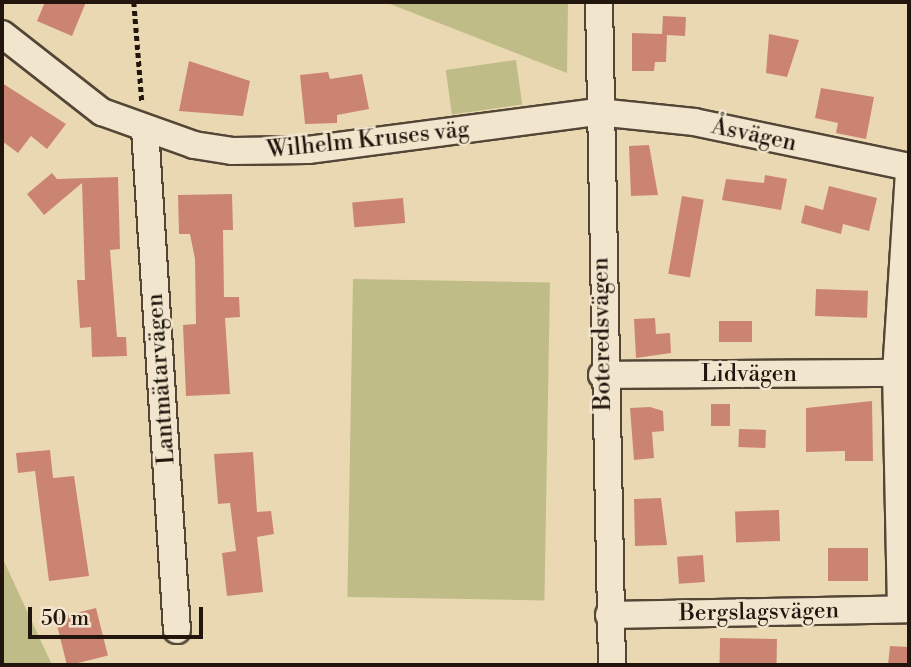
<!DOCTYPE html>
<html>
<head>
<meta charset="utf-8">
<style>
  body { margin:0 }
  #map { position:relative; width:911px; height:667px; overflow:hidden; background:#ead8b2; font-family:"Libre Bodoni",serif }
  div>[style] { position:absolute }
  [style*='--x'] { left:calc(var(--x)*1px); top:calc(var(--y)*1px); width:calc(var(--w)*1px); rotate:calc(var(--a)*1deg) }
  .green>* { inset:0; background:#bfbc87; transform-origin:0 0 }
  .building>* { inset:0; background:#cb8472; transform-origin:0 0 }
  .path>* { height:4.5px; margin-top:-2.25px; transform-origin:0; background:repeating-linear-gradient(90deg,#21150d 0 5px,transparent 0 8.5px) }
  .roads { filter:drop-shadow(2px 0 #534636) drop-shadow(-2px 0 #534636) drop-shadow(0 2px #534636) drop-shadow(0 -2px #534636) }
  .street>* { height:26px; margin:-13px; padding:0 13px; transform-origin:13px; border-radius:13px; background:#f1e6cd }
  span { translate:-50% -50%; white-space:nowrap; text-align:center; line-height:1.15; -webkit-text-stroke:5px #f1e6cd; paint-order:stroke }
  .street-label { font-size:23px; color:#21150d }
  .frame { position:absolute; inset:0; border:4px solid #21150d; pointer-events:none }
  .scale { position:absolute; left:28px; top:607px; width:175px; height:32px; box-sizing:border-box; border:4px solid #21150d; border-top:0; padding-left:9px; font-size:21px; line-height:24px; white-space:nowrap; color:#21150d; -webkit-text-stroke:5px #f1e6cd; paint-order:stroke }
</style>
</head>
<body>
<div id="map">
  <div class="green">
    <div style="clip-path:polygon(385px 2px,568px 2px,567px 73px)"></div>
    <div style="left:516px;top:60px;width:45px;height:71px;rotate:82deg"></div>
    <div style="left:353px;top:279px;width:197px;height:318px;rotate:1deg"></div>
    <div style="clip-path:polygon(2px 550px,2px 557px,52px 665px,2px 665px)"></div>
  </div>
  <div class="building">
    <div style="clip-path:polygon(45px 2px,86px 2px,72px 36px,37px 21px)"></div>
    <div style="clip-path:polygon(663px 16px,686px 17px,685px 36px,667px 35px,666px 62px,655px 62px,654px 71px,632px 71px,632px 33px,662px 34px)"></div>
    <div style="clip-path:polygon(769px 34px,799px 40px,787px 77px,766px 73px)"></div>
    <div style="clip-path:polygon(189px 61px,250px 81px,243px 116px,179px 111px)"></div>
    <div style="clip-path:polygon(328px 72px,330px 79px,362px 74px,369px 109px,337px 115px,337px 123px,305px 124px,300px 75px)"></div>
    <div style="clip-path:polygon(2px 83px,66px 124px,47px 149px,31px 136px,18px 153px,2px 141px)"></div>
    <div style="clip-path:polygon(821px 88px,874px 97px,866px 139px,836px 133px,838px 123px,815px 118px)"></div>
    <div style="clip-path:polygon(649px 145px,658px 195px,631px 196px,629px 146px)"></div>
    <div style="clip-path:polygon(52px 173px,57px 179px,118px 177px,120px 249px,110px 250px,117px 337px,126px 337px,127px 356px,92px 357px,91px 327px,80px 328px,77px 280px,85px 280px,82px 183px,44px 215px,27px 194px)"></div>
    <div style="clip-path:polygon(765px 175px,787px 179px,781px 210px,722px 200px,726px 179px,764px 183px)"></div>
    <div style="clip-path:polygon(829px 186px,877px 198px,869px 231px,843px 224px,841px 234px,801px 223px,805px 205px,823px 210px)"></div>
    <div style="clip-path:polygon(232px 194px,233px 230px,223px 230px,224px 297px,239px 297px,240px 317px,225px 318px,230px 394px,186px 396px,183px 325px,196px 324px,195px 259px,190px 234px,179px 234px,178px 195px)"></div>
    <div style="left:682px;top:196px;width:22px;height:79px;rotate:10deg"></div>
    <div style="left:403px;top:198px;width:25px;height:51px;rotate:85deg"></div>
    <div style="left:816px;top:289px;width:52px;height:27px;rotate:2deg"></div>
    <div style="clip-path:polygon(655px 318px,656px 334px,670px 333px,671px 353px,636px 358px,634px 319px)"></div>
    <div style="left:719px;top:321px;width:33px;height:21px"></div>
    <div style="clip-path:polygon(872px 401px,873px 461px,845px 461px,845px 451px,806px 452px,806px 408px)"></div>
    <div style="left:711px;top:404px;width:19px;height:22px"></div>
    <div style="clip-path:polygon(650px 407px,663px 411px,664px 431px,652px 432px,654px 458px,634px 460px,630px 408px)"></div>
    <div style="left:739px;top:429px;width:27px;height:18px;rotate:2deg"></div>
    <div style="clip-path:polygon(50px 450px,53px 478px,74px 476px,89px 576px,49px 581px,35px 471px,18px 473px,16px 453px)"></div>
    <div style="clip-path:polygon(253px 452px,257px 512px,271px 511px,274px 534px,257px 537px,263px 592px,227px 596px,222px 553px,236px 551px,230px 503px,218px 504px,214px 454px)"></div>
    <div style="clip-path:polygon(661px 498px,667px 545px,635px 546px,634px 499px)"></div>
    <div style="left:779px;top:510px;width:31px;height:44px;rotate:88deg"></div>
    <div style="left:828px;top:548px;width:40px;height:33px"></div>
    <div style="left:703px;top:555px;width:27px;height:26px;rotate:86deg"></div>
    <div style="left:96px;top:608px;width:49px;height:42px;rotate:76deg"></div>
    <div style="left:720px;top:638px;width:57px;height:27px;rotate:1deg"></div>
    <div style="clip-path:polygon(890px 646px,909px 647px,909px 665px,888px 665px)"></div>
  </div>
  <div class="path">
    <div style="--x:134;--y:2;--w:100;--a:85.4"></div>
  </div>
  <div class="roads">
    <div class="street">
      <div style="--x:599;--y:2;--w:663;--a:88.88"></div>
      <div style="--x:2;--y:34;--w:127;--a:38"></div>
      <div style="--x:102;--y:112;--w:98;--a:19.7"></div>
      <div style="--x:194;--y:145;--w:38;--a:9"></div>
      <div style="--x:232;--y:151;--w:76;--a:-0.8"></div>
      <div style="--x:308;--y:150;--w:292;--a:-7.5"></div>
      <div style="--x:598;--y:112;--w:97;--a:5.9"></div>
      <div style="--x:694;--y:122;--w:220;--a:11.8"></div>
      <div style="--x:145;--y:129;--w:502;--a:86.35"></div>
      <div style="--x:602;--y:375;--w:294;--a:-0.4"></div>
      <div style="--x:901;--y:609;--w:236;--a:-91.2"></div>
      <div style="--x:896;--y:373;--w:201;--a:-86.3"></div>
      <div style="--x:609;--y:615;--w:300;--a:-1.1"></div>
    </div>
  </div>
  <div class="street-label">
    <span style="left:754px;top:135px;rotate:12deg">Åsvägen</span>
    <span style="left:368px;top:140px;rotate:-6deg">Wilhelm Kruses väg</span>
    <span style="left:602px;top:334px;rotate:-91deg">Boteredsvägen</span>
    <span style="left:749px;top:374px">Lidvägen</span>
    <span style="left:161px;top:379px;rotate:-94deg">Lantmätarvägen</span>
    <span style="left:759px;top:612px;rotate:-1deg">Bergslagsvägen</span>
  </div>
  <div class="frame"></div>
  <div class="scale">50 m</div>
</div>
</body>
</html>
